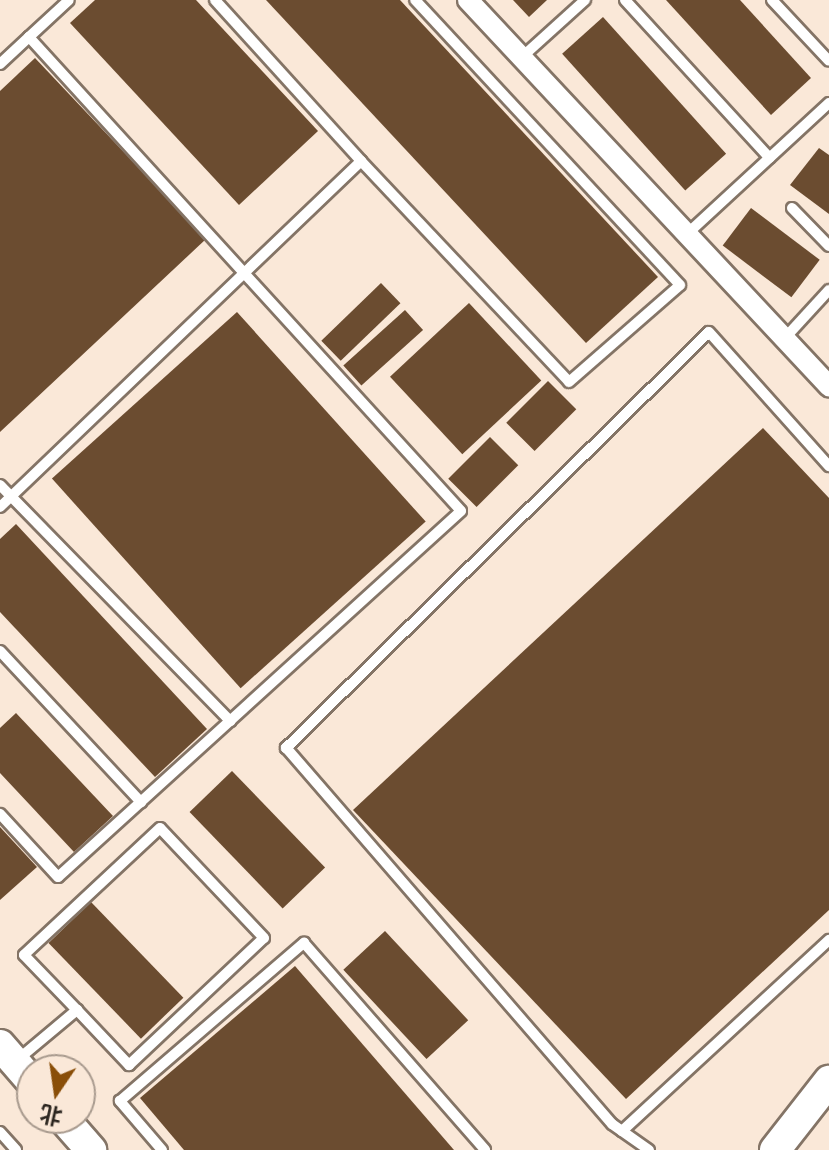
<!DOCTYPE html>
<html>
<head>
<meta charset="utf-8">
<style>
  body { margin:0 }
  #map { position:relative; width:829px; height:1150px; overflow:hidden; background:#fae8d8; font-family:"Public Sans","Noto Sans SC",sans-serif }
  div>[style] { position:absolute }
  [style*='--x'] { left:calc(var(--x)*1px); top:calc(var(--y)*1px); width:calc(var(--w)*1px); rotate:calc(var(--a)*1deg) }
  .building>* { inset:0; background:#6b4c30; transform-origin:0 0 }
  .roads { filter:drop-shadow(2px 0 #847466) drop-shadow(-2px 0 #847466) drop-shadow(0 2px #847466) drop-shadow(0 -2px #847466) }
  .lane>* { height:10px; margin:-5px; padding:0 5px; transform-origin:5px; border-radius:5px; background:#fff }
  .street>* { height:20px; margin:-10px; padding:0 10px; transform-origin:10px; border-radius:10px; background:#fff }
  .secondary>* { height:30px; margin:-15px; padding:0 15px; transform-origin:15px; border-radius:15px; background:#fff }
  span { translate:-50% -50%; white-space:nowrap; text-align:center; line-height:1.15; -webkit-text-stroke:8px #fae8d8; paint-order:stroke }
  .north { position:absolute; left:16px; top:1054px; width:80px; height:80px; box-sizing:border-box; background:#fae8d8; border:2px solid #a89a8e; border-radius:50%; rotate:193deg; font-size:22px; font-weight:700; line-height:32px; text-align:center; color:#2c2620 }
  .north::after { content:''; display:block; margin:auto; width:28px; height:36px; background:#894e08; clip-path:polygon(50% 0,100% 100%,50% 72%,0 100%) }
</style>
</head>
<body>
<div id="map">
  <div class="building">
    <div style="clip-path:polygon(95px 0,196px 0,318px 131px,239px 205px,70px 23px)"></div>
    <div style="clip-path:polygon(266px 0,400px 0,658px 277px,586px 343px)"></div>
    <div style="clip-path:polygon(513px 0,547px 0,529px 17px)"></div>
    <div style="clip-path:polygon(666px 0,740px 0,811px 78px,771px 115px)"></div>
    <div style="left:603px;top:17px;width:184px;height:55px;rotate:48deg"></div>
    <div style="clip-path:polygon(35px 58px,206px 239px,0 432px,0 91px)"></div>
    <div style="clip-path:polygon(819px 148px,829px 155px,829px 214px,790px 185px)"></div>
    <div style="left:751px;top:208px;width:86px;height:47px;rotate:37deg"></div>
    <div style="left:381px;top:283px;width:28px;height:83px;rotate:46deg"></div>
    <div style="left:469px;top:303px;width:106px;height:108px;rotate:47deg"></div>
    <div style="left:405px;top:310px;width:27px;height:83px;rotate:48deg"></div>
    <div style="left:237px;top:312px;width:282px;height:249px;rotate:48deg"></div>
    <div style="left:548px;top:381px;width:40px;height:59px;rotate:45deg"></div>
    <div style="clip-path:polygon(763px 428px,829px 498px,829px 910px,626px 1099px,353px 810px)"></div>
    <div style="left:490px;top:437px;width:40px;height:59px;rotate:45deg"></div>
    <div style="clip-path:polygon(16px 524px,207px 729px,155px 777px,0 612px,0 539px)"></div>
    <div style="clip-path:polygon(16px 713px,113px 816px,74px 852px,0 773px,0 728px)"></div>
    <div style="left:232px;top:771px;width:134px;height:59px;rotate:46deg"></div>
    <div style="clip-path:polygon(0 827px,37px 867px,0 900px)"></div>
    <div style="left:91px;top:902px;width:133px;height:59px;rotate:46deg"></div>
    <div style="left:385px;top:931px;width:122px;height:57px;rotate:47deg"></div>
    <div style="clip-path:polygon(295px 966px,454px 1150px,184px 1150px,140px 1098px)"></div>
  </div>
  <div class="roads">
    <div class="lane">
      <div style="--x:215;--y:0;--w:217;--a:47.8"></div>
      <div style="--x:625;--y:0;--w:214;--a:47.5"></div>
      <div style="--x:772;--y:0;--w:83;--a:46.9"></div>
      <div style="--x:29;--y:37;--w:54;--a:-42.8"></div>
      <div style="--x:522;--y:57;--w:85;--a:-42.1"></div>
      <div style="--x:0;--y:64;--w:40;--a:-43"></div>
      <div style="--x:29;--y:37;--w:641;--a:47.65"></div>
      <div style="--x:461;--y:511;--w:544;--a:137.75"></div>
      <div style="--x:58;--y:877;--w:86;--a:-132.6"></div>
      <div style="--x:792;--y:208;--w:53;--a:45.8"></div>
      <div style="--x:687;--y:234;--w:193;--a:-42.7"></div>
      <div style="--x:785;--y:338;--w:65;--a:-47.5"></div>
      <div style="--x:0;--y:485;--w:330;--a:45.7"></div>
      <div style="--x:0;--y:507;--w:500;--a:-43.78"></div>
      <div style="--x:361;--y:161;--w:303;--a:46.7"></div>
      <div style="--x:569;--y:382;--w:147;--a:-41.1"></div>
      <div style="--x:680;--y:285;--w:389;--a:-132.9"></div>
      <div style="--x:0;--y:651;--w:207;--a:47"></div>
      <div style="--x:16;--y:1061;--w:80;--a:-39.9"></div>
      <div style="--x:77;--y:1010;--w:76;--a:46.6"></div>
      <div style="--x:129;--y:1065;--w:185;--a:-43.3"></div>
      <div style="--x:264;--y:938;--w:151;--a:-133.4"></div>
      <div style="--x:160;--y:828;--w:186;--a:137"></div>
      <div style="--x:24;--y:955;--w:76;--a:46.1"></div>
      <div style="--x:622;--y:1131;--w:282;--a:-42.7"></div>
      <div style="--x:0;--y:1132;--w:24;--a:48"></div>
      <div style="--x:162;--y:1150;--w:65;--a:-130.6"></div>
      <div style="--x:120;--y:1101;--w:243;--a:-40.7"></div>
      <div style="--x:304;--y:943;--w:275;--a:48.8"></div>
      <div style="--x:649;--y:1150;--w:45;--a:-144.9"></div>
      <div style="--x:612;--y:1124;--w:498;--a:-130.9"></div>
      <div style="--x:286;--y:748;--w:593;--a:-44.52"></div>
      <div style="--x:709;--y:332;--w:180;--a:48.2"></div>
    </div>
    <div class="street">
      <div style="--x:468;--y:0;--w:529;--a:46.92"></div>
    </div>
    <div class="secondary">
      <div style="--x:0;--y:1045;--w:49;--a:49.1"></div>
      <div style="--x:63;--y:1118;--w:43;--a:48.8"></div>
      <div style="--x:775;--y:1150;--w:88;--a:-52"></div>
    </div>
  </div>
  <div class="north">北</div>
</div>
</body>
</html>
